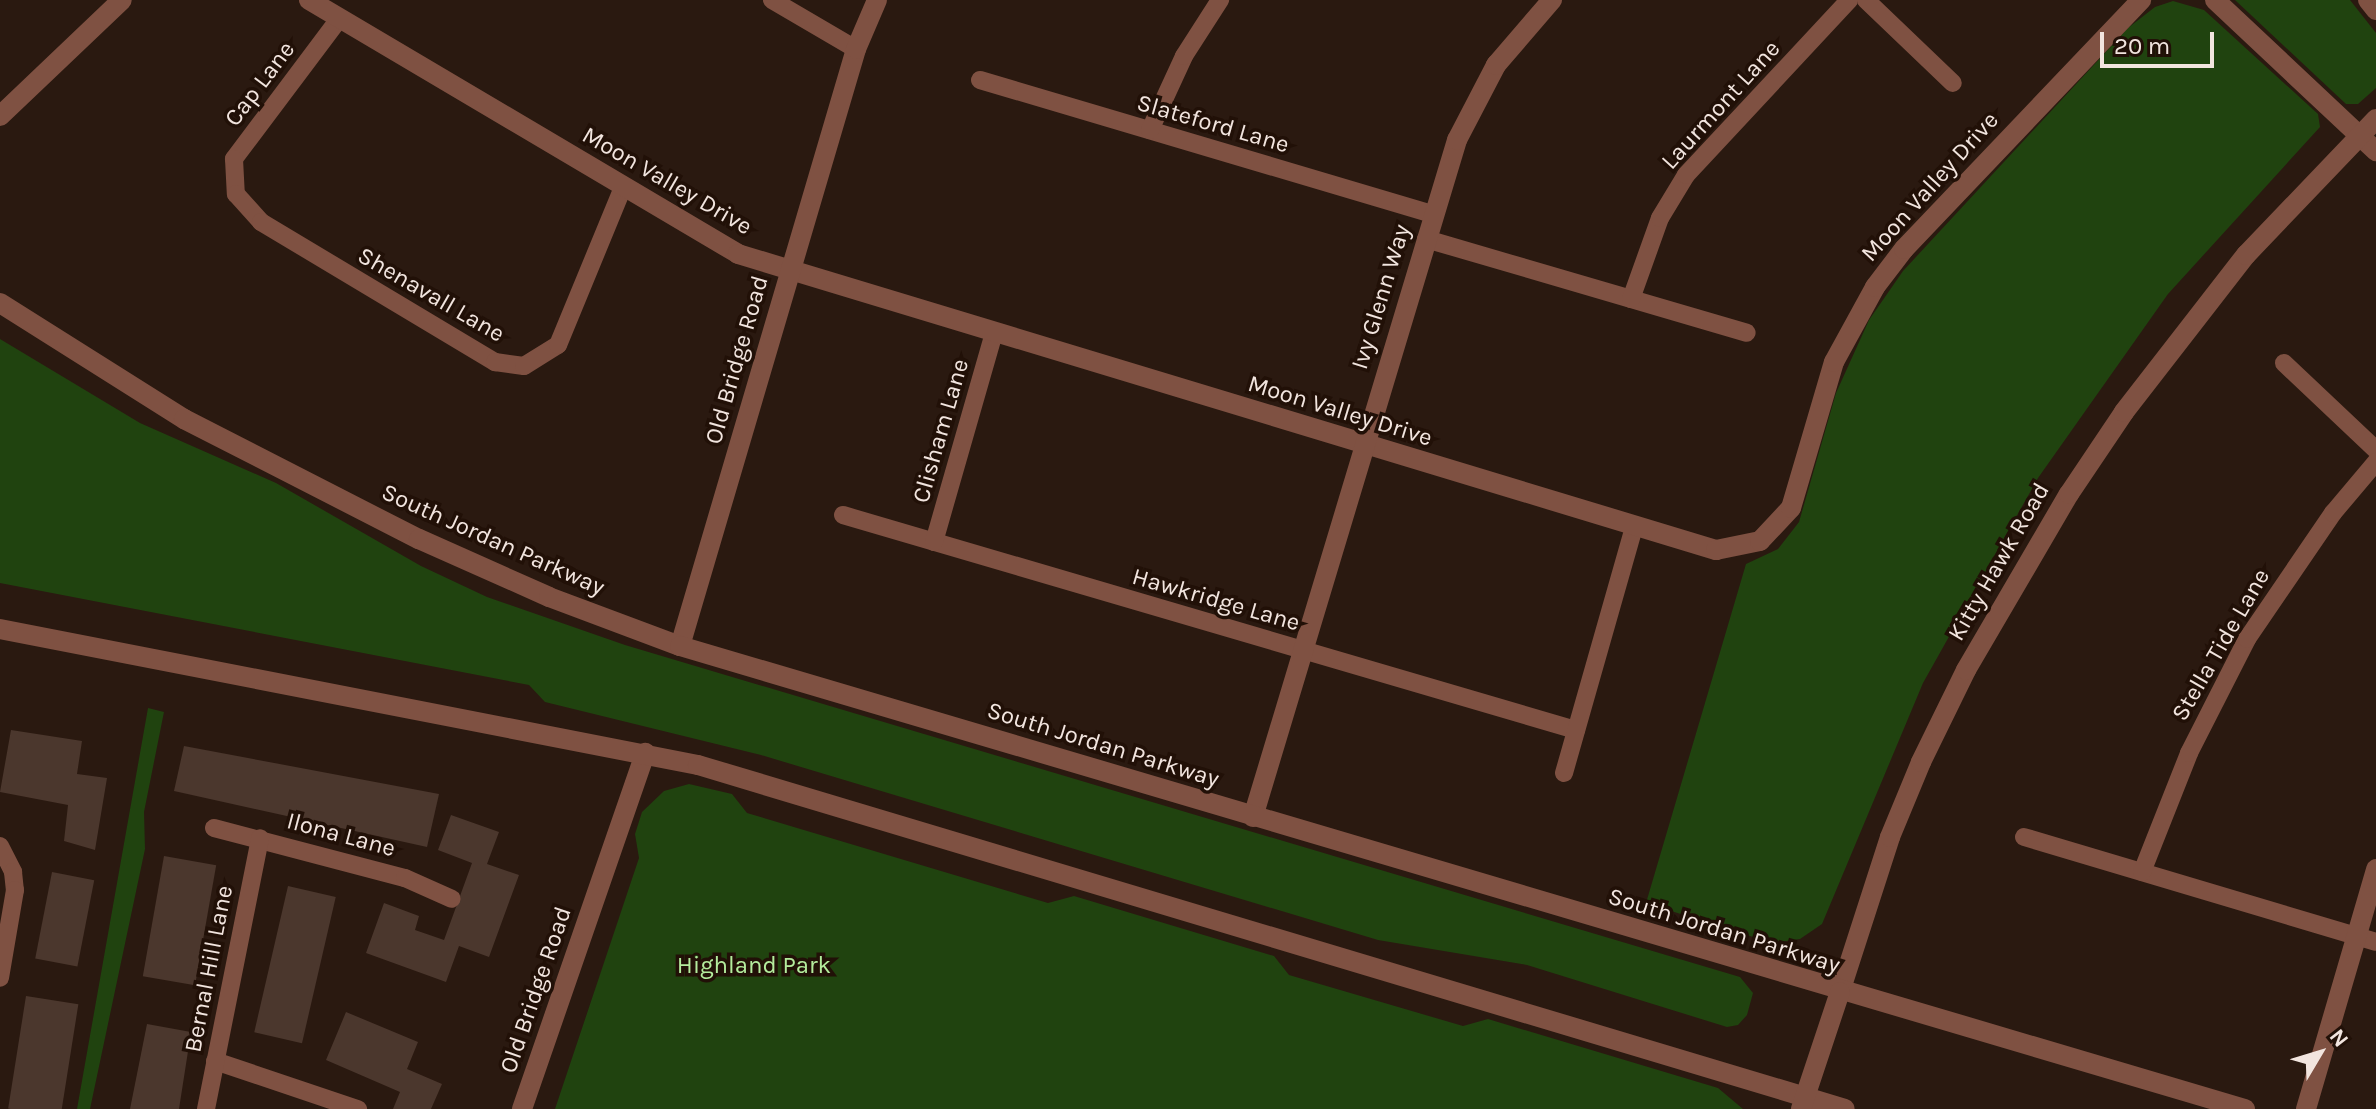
<!DOCTYPE html>
<html>
<head>
<meta charset="utf-8">
<style>
  body { margin:0 }
  #map { position:relative; width:2376px; height:1109px; overflow:hidden; background:#2a1910; font-family:Karla,sans-serif }
  div>[style] { position:absolute }
  [style*='--x'] { left:calc(var(--x)*1px); top:calc(var(--y)*1px); width:calc(var(--w)*1px); rotate:calc(var(--a)*1deg) }
  .green>* { inset:0; background:#20430f }
  .building>* { inset:0; background:#4b372d; transform-origin:0 0 }
  .service>* { height:18px; margin:-9px; padding:0 9px; transform-origin:9px; border-radius:9px; background:#7f5142 }
  .minor>* { height:20px; margin:-10px; padding:0 10px; transform-origin:10px; border-radius:10px; background:#7f5142 }
  .tertiary>* { height:20px; margin:-10px; padding:0 10px; transform-origin:10px; border-radius:10px; background:#7f5142 }
  span { translate:-50% -50%; white-space:nowrap; text-align:center; line-height:1.15; -webkit-text-stroke:7px #211007; paint-order:stroke }
  .street-label { font-size:24px; color:#f2e5df }
  .park-label { font-size:24px; color:#b4ec9d }
  .north { position:absolute; left:2280px; top:1013px; width:80px; height:80px; -webkit-text-stroke:6px #211007; paint-order:stroke; rotate:52deg; font-size:22px; font-weight:700; line-height:32px; text-align:center; color:#f2e5df }
  .north::after { content:''; display:block; margin:auto; width:28px; height:36px; background:#f2e5df; clip-path:polygon(50% 0,100% 100%,50% 72%,0 100%) }
  .scale { position:absolute; left:2100px; top:32px; width:114px; height:36px; box-sizing:border-box; border:4px solid #f2e5df; border-top:0; padding-left:10px; font-size:24px; line-height:28px; white-space:nowrap; color:#f2e5df; -webkit-text-stroke:6px #211007; paint-order:stroke }
</style>
</head>
<body>
<div id="map">
  <div class="green">
    <div style="clip-path:polygon(2235px 0,2350px 0,2376px 33px,2376px 88px,2358px 104px,2346px 104px)"></div>
    <div style="clip-path:polygon(2173px 1px,2204px 10px,2318px 114px,2320px 127px,2168px 294px,2038px 478px,1923px 683px,1822px 924px,1800px 939px,1772px 943px,1646px 903px,1746px 564px,1778px 549px,1799px 522px,1836px 393px,1869px 320px,1903px 271px,2128px 28px,2155px 7px)"></div>
    <div style="clip-path:polygon(0 339px,140px 423px,276px 483px,421px 566px,487px 597px,625px 645px,1740px 977px,1753px 993px,1747px 1015px,1738px 1025px,1727px 1027px,1527px 965px,1378px 940px,761px 755px,545px 702px,529px 685px,0 583px)"></div>
    <div style="clip-path:polygon(148px 708px,164px 712px,144px 812px,145px 849px,90px 1109px,77px 1109px)"></div>
    <div style="clip-path:polygon(689px 784px,732px 794px,747px 813px,1048px 903px,1074px 896px,1274px 956px,1289px 975px,1463px 1026px,1488px 1019px,1718px 1088px,1743px 1109px,555px 1109px,639px 858px,635px 834px,642px 812px,664px 791px)"></div>
  </div>
  <div class="building">
    <div style="clip-path:polygon(11px 730px,82px 741px,77px 774px,107px 778px,95px 850px,64px 841px,68px 805px,0 792px)"></div>
    <div style="clip-path:polygon(184px 746px,439px 794px,427px 847px,174px 791px)"></div>
    <div style="clip-path:polygon(451px 815px,499px 832px,487px 864px,519px 875px,489px 957px,459px 946px,446px 982px,366px 953px,384px 903px,419px 916px,415px 930px,444px 940px,472px 863px,438px 850px)"></div>
    <div style="left:164px;top:856px;width:53px;height:122px;rotate:10deg"></div>
    <div style="left:52px;top:872px;width:43px;height:88px;rotate:11deg"></div>
    <div style="left:288px;top:886px;width:49px;height:150px;rotate:13deg"></div>
    <div style="left:26px;top:996px;width:53px;height:114px;rotate:9deg"></div>
    <div style="clip-path:polygon(346px 1012px,418px 1042px,407px 1069px,442px 1084px,431px 1109px,393px 1109px,400px 1092px,326px 1060px)"></div>
    <div style="clip-path:polygon(147px 1024px,191px 1032px,179px 1109px,130px 1109px)"></div>
  </div>
  <div class="service">
    <div style="--x:772;--y:0;--w:97;--a:30.3"></div>
    <div style="--x:1866;--y:0;--w:120;--a:43.7"></div>
    <div style="--x:339;--y:19;--w:175;--a:126.9"></div>
    <div style="--x:234;--y:159;--w:35;--a:87"></div>
    <div style="--x:236;--y:194;--w:38;--a:48"></div>
    <div style="--x:261;--y:222;--w:273;--a:30.9"></div>
    <div style="--x:495;--y:362;--w:29;--a:8"></div>
    <div style="--x:524;--y:366;--w:40;--a:-32"></div>
    <div style="--x:558;--y:345;--w:171;--a:-67.6"></div>
    <div style="--x:980;--y:80;--w:472;--a:16.5"></div>
    <div style="--x:1150;--y:130;--w:81;--a:-65.3"></div>
    <div style="--x:1184;--y:56;--w:67;--a:-57.3"></div>
    <div style="--x:1426;--y:239;--w:334;--a:16.3"></div>
    <div style="--x:1631;--y:299;--w:86;--a:-70.3"></div>
    <div style="--x:1660;--y:218;--w:50;--a:-58.8"></div>
    <div style="--x:1686;--y:175;--w:239;--a:-47"></div>
    <div style="--x:2284;--y:363;--w:127;--a:43.4"></div>
    <div style="--x:843;--y:515;--w:764;--a:16.35"></div>
    <div style="--x:934;--y:542;--w:217;--a:-74"></div>
    <div style="--x:1564;--y:773;--w:256;--a:-74.1"></div>
    <div style="--x:214;--y:828;--w:197;--a:14.7"></div>
    <div style="--x:405;--y:878;--w:51;--a:24.1"></div>
    <div style="--x:2024;--y:837;--w:367;--a:16.6"></div>
    <div style="--x:0;--y:846;--w:29;--a:63"></div>
    <div style="--x:13;--y:872;--w:18;--a:84"></div>
    <div style="--x:15;--y:890;--w:89;--a:99.7"></div>
    <div style="--x:2142;--y:872;--w:128;--a:-68.4"></div>
    <div style="--x:2189;--y:753;--w:128;--a:-63"></div>
    <div style="--x:2247;--y:639;--w:153;--a:-55.7"></div>
    <div style="--x:2333;--y:513;--w:67;--a:-49.9"></div>
    <div style="--x:215;--y:1061;--w:151;--a:18.6"></div>
    <div style="--x:206;--y:1109;--w:276;--a:-78.7"></div>
  </div>
  <div class="minor">
    <div style="--x:309;--y:0;--w:499;--a:30.6"></div>
    <div style="--x:738;--y:254;--w:1022;--a:16.84"></div>
    <div style="--x:1716;--y:550;--w:45;--a:-11.6"></div>
    <div style="--x:1760;--y:541;--w:45;--a:-46.8"></div>
    <div style="--x:1791;--y:508;--w:152;--a:-73.6"></div>
    <div style="--x:1834;--y:362;--w:85;--a:-61.3"></div>
    <div style="--x:1875;--y:287;--w:48;--a:-52.7"></div>
    <div style="--x:1904;--y:249;--w:344;--a:-46.4"></div>
    <div style="--x:2215;--y:0;--w:221;--a:43.2"></div>
    <div style="--x:2368;--y:0;--w:13;--a:51"></div>
    <div style="--x:0;--y:116;--w:168;--a:-43.6"></div>
    <div style="--x:680;--y:646;--w:622;--a:-73.57"></div>
    <div style="--x:856;--y:49;--w:53;--a:-66.8"></div>
    <div style="--x:1253;--y:817;--w:707;--a:-73.23"></div>
    <div style="--x:1457;--y:140;--w:85;--a:-62.5"></div>
    <div style="--x:1496;--y:65;--w:86;--a:-49.3"></div>
    <div style="--x:1840;--y:992;--w:163;--a:-72.1"></div>
    <div style="--x:1890;--y:837;--w:81;--a:-67.5"></div>
    <div style="--x:1921;--y:762;--w:102;--a:-63.9"></div>
    <div style="--x:1966;--y:670;--w:204;--a:-59.7"></div>
    <div style="--x:2069;--y:494;--w:99;--a:-56.1"></div>
    <div style="--x:2124;--y:412;--w:199;--a:-52.2"></div>
    <div style="--x:2246;--y:255;--w:188;--a:-46.3"></div>
    <div style="--x:522;--y:1109;--w:377;--a:-70.9"></div>
    <div style="--x:2306;--y:1109;--w:250;--a:-73.7"></div>
  </div>
  <div class="tertiary">
    <div style="--x:0;--y:303;--w:218;--a:32.2"></div>
    <div style="--x:184;--y:419;--w:264;--a:27.1"></div>
    <div style="--x:419;--y:539;--w:142;--a:24"></div>
    <div style="--x:549;--y:597;--w:140;--a:20.5"></div>
    <div style="--x:680;--y:646;--w:1632;--a:16.48"></div>
    <div style="--x:0;--y:629;--w:711;--a:11.03"></div>
    <div style="--x:698;--y:765;--w:1197;--a:16.69"></div>
    <div style="--x:1801;--y:1109;--w:123;--a:-71.6"></div>
  </div>
  <div class="street-label">
    <span style="left:260px;top:84px;rotate:-53deg">Cap Lane</span>
    <span style="left:1721px;top:105px;rotate:-48deg">Laurmont Lane</span>
    <span style="left:1213px;top:124px;rotate:16deg">Slateford Lane</span>
    <span style="left:667px;top:181px;rotate:30deg">Moon Valley Drive</span>
    <span style="left:1930px;top:187px;rotate:-48deg">Moon Valley Drive</span>
    <span style="left:431px;top:295px;rotate:30deg">Shenavall Lane</span>
    <span style="left:1381px;top:297px;rotate:-73deg">Ivy Glenn Way</span>
    <span style="left:737px;top:360px;rotate:-74deg">Old Bridge Road</span>
    <span style="left:1340px;top:411px;rotate:17deg">Moon Valley Drive</span>
    <span style="left:941px;top:431px;rotate:-74deg">Clisham Lane</span>
    <span style="left:493px;top:540px;rotate:24deg">South Jordan Parkway</span>
    <span style="left:1999px;top:562px;rotate:-60deg">Kitty Hawk Road</span>
    <span style="left:1216px;top:600px;rotate:16deg">Hawkridge Lane</span>
    <span style="left:2221px;top:645px;rotate:-60deg">Stella Tide Lane</span>
    <span style="left:1103px;top:745px;rotate:17deg">South Jordan Parkway</span>
    <span style="left:341px;top:835px;rotate:15deg">Ilona Lane</span>
    <span style="left:1724px;top:931px;rotate:17deg">South Jordan Parkway</span>
    <span style="left:209px;top:969px;rotate:-79deg">Bernal Hill Lane</span>
    <span style="left:536px;top:990px;rotate:-71deg">Old Bridge Road</span>
  </div>
  <div class="park-label">
    <span style="left:754px;top:966px">Highland Park</span>
  </div>
  <div class="north">N</div>
  <div class="scale">20 m</div>
</div>
</body>
</html>
